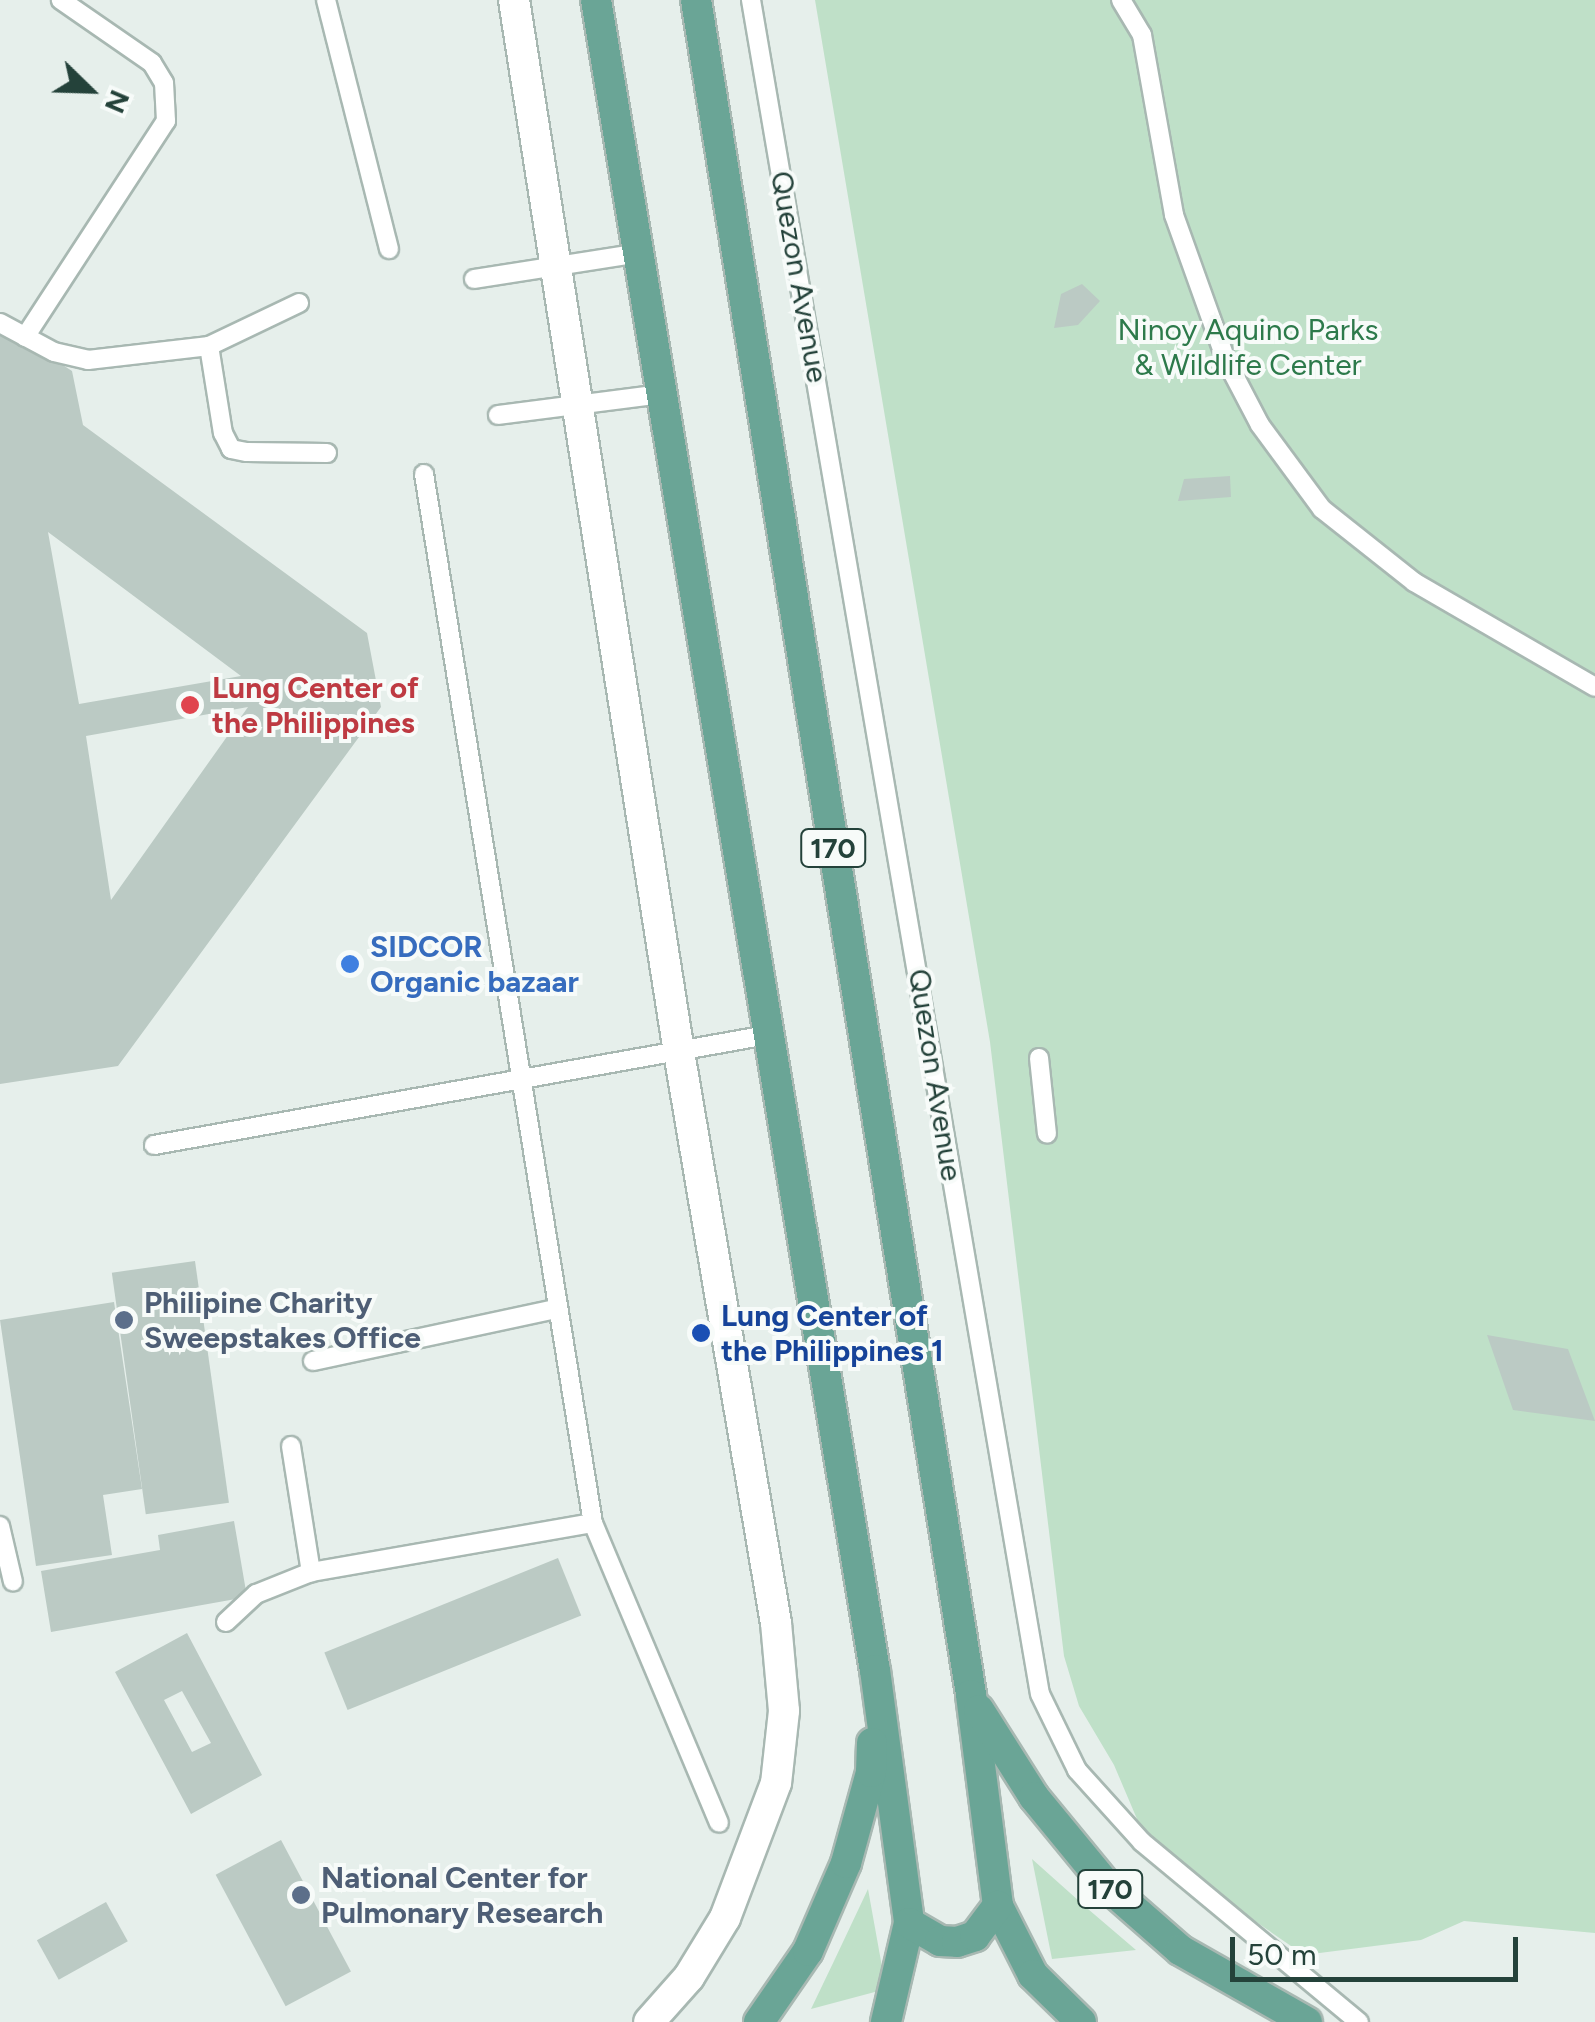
<!DOCTYPE html>
<html>
<head>
<meta charset="utf-8">
<style>
  body { margin:0 }
  #map { position:relative; width:1595px; height:2022px; overflow:hidden; background:#e6efeb; font-family:Figtree,sans-serif }
  div>[style] { position:absolute }
  [style*='--x'] { left:calc(var(--x)*1px); top:calc(var(--y)*1px); width:calc(var(--w)*1px); rotate:calc(var(--a)*1deg) }
  .green>* { inset:0; background:#bfe0c8 }
  .building>* { inset:0; background:#bbcac4; transform-origin:0 0 }
  .roads { filter:drop-shadow(2px 0 #a8b8b2) drop-shadow(-2px 0 #a8b8b2) drop-shadow(0 2px #a8b8b2) drop-shadow(0 -2px #a8b8b2) }
  .service>* { height:18px; margin:-9px; padding:0 9px; transform-origin:9px; border-radius:9px; background:#fff }
  .tertiary>* { height:30px; margin:-15px; padding:0 15px; transform-origin:15px; border-radius:15px; background:#fff }
  .primary>* { height:30px; margin:-15px; padding:0 15px; transform-origin:15px; border-radius:15px; background:#6aa596 }
  .dots>* { width:28px; height:28px; translate:-50% -50%; box-sizing:border-box; border:5px solid #f7fbf9; border-radius:50% }
  span { translate:-50% -50%; white-space:nowrap; text-align:center; line-height:1.15; -webkit-text-stroke:8px #f7fbf9; paint-order:stroke }
  .shield-label span { padding:2px 8px; background:#f7fbf9; border:2px solid; border-radius:8px; -webkit-text-stroke-width:0 }
  .shield-label { font-size:28px; color:#24423a; font-weight:700 }
  .street-label { font-size:30px; color:#24423a }
  .park-label { font-size:30px; color:#2d7a4b }
  .health-label { font-size:30px; color:#be3a42; font-weight:700 }
  .left { translate:0 -50%; text-align:left }
  .shop-label { font-size:30px; color:#366cbe; font-weight:700 }
  .service-label { font-size:30px; color:#4e5e75; font-weight:700 }
  .transit-label { font-size:30px; color:#164399; font-weight:700 }
  .north { position:absolute; left:40px; top:40px; width:100px; height:100px; -webkit-text-stroke:8px #f7fbf9; paint-order:stroke; rotate:113deg; font-size:28px; font-weight:700; line-height:40px; text-align:center; color:#24423a }
  .north::after { content:''; display:block; margin:auto; width:35px; height:45px; background:#24423a; clip-path:polygon(50% 0,100% 100%,50% 72%,0 100%) }
  .scale { position:absolute; left:1230px; top:1937px; width:288px; height:45px; box-sizing:border-box; border:5px solid #24423a; border-top:0; padding-left:12px; font-size:30px; line-height:35px; white-space:nowrap; color:#24423a; -webkit-text-stroke:8px #f7fbf9; paint-order:stroke }
</style>
</head>
<body>
<div id="map">
  <div class="green">
    <div style="clip-path:polygon(815px 0,1595px 0,1595px 1933px,1464px 1921px,1421px 1940px,1304px 1955px,1226px 1901px,1140px 1826px,1114px 1765px,1079px 1706px,1064px 1656px,990px 1042px)"></div>
    <div style="clip-path:polygon(1032px 1859px,1088px 1909px,1136px 1950px,1052px 1959px)"></div>
    <div style="clip-path:polygon(868px 1889px,886px 1989px,811px 2009px,834px 1961px)"></div>
  </div>
  <div class="building">
    <div style="clip-path:polygon(1082px 284px,1100px 301px,1078px 325px,1054px 328px,1061px 294px)"></div>
    <div style="clip-path:polygon(evenodd,0 324px,72px 371px,83px 425px,367px 633px,381px 707px,118px 1066px,0 1084px,0 324px,48px 532px,241px 676px,79px 704px,48px 532px,0 324px,248px 707px,111px 900px,86px 736px,248px 707px)"></div>
    <div style="clip-path:polygon(1230px 476px,1231px 497px,1178px 501px,1184px 479px)"></div>
    <div style="left:195px;top:1261px;width:244px;height:84px;rotate:82deg"></div>
    <div style="clip-path:polygon(114px 1302px,142px 1489px,103px 1495px,112px 1555px,36px 1566px,0 1320px)"></div>
    <div style="clip-path:polygon(1487px 1335px,1568px 1349px,1595px 1421px,1513px 1410px)"></div>
    <div style="clip-path:polygon(234px 1521px,247px 1597px,51px 1632px,41px 1571px,160px 1550px,158px 1535px)"></div>
    <div style="left:558px;top:1558px;width:62px;height:252px;rotate:68deg"></div>
    <div style="clip-path:polygon(evenodd,187px 1633px,262px 1775px,191px 1814px,115px 1672px,187px 1633px,182px 1691px,211px 1743px,192px 1752px,164px 1700px,182px 1691px)"></div>
    <div style="left:281px;top:1840px;width:149px;height:74px;rotate:62deg"></div>
    <div style="left:106px;top:1902px;width:45px;height:79px;rotate:61deg"></div>
  </div>
  <div class="roads">
    <div class="service">
      <div style="--x:326;--y:0;--w:257;--a:75.8"></div>
      <div style="--x:751;--y:0;--w:1718;--a:80.32"></div>
      <div style="--x:1040;--y:1694;--w:85;--a:64"></div>
      <div style="--x:1077;--y:1770;--w:97;--a:47.9"></div>
      <div style="--x:1142;--y:1842;--w:282;--a:39.7"></div>
      <div style="--x:1121;--y:0;--w:41;--a:59"></div>
      <div style="--x:1142;--y:35;--w:183;--a:79.9"></div>
      <div style="--x:1174;--y:215;--w:154;--a:70.3"></div>
      <div style="--x:1226;--y:360;--w:73;--a:62.4"></div>
      <div style="--x:1260;--y:425;--w:104;--a:53.6"></div>
      <div style="--x:1322;--y:509;--w:117;--a:38.4"></div>
      <div style="--x:1414;--y:582;--w:209;--a:30.1"></div>
      <div style="--x:474;--y:279;--w:168;--a:-8.9"></div>
      <div style="--x:299;--y:303;--w:100;--a:154.5"></div>
      <div style="--x:209;--y:346;--w:88;--a:80.9"></div>
      <div style="--x:223;--y:433;--w:18;--a:63"></div>
      <div style="--x:231;--y:449;--w:16;--a:11"></div>
      <div style="--x:247;--y:452;--w:80;--a:0.7"></div>
      <div style="--x:0;--y:323;--w:61;--a:28.2"></div>
      <div style="--x:54;--y:352;--w:35;--a:13"></div>
      <div style="--x:88;--y:360;--w:122;--a:-6.6"></div>
      <div style="--x:25;--y:337;--w:258;--a:-56.9"></div>
      <div style="--x:166;--y:121;--w:38;--a:-93"></div>
      <div style="--x:164;--y:83;--w:23;--a:-121"></div>
      <div style="--x:152;--y:63;--w:111;--a:-145.3"></div>
      <div style="--x:498;--y:415;--w:166;--a:-7.3"></div>
      <div style="--x:424;--y:474;--w:1063;--a:80.85"></div>
      <div style="--x:593;--y:1523;--w:325;--a:67.2"></div>
      <div style="--x:1039;--y:1058;--w:76;--a:84"></div>
      <div style="--x:154;--y:1145;--w:629;--a:-10.17"></div>
      <div style="--x:313;--y:1361;--w:248;--a:-12.1"></div>
      <div style="--x:291;--y:1446;--w:128;--a:81"></div>
      <div style="--x:0;--y:1526;--w:57;--a:76.9"></div>
      <div style="--x:226;--y:1622;--w:41;--a:-43"></div>
      <div style="--x:256;--y:1594;--w:59;--a:-21.8"></div>
      <div style="--x:311;--y:1572;--w:286;--a:-9.9"></div>
    </div>
    <div class="tertiary">
      <div style="--x:514;--y:0;--w:1065;--a:81.09"></div>
      <div style="--x:679;--y:1052;--w:579;--a:80.36"></div>
      <div style="--x:776;--y:1623;--w:88;--a:84.8"></div>
      <div style="--x:784;--y:1711;--w:72;--a:96.3"></div>
      <div style="--x:776;--y:1783;--w:144;--a:110.7"></div>
      <div style="--x:725;--y:1918;--w:69;--a:121.4"></div>
      <div style="--x:689;--y:1977;--w:60;--a:131.6"></div>
    </div>
    <div class="primary">
      <div style="--x:596;--y:0;--w:1693;--a:80.52"></div>
      <div style="--x:875;--y:1670;--w:255;--a:82.3"></div>
      <div style="--x:909;--y:1923;--w:102;--a:103.1"></div>
      <div style="--x:696;--y:0;--w:1717;--a:80.78"></div>
      <div style="--x:971;--y:1695;--w:213;--a:82.7"></div>
      <div style="--x:998;--y:1906;--w:77;--a:63.1"></div>
      <div style="--x:1033;--y:1975;--w:67;--a:44.4"></div>
      <div style="--x:979;--y:1710;--w:103;--a:57.7"></div>
      <div style="--x:1034;--y:1797;--w:115;--a:50.6"></div>
      <div style="--x:1107;--y:1886;--w:97;--a:41.2"></div>
      <div style="--x:1180;--y:1950;--w:146;--a:29.6"></div>
      <div style="--x:909;--y:1923;--w:36;--a:30"></div>
      <div style="--x:940;--y:1941;--w:17;--a:3"></div>
      <div style="--x:957;--y:1942;--w:19;--a:-18"></div>
      <div style="--x:975;--y:1936;--w:38;--a:-53"></div>
      <div style="--x:759;--y:2022;--w:86;--a:-55.4"></div>
      <div style="--x:808;--y:1951;--w:96;--a:-66.6"></div>
      <div style="--x:846;--y:1863;--w:94;--a:-74.6"></div>
      <div style="--x:871;--y:1772;--w:29;--a:-88"></div>
    </div>
  </div>
  <div class="dots">
    <div style="left:190px;top:705px;background:#e0444e"></div>
    <div style="left:350px;top:964px;background:#3f7fe0"></div>
    <div style="left:124px;top:1320px;background:#5c6f8a"></div>
    <div style="left:701px;top:1333px;background:#1a4fb4"></div>
    <div style="left:301px;top:1895px;background:#5c6f8a"></div>
  </div>
  <div class="shield-label">
    <span style="left:833px;top:848px">170</span>
    <span style="left:1110px;top:1889px">170</span>
  </div>
  <div class="street-label">
    <span style="left:799px;top:277px;rotate:80deg">Quezon Avenue</span>
    <span style="left:935px;top:1075px;rotate:81deg">Quezon Avenue</span>
  </div>
  <div class="park-label">
    <span style="left:1248px;top:347px">Ninoy Aquino Parks<br>&amp; Wildlife Center</span>
  </div>
  <div class="health-label">
    <span class="left" style="left:212px;top:705px">Lung Center of<br>the Philippines</span>
  </div>
  <div class="shop-label">
    <span class="left" style="left:370px;top:964px">SIDCOR<br>Organic bazaar</span>
  </div>
  <div class="service-label">
    <span class="left" style="left:144px;top:1320px">Philipine Charity<br>Sweepstakes Office</span>
    <span class="left" style="left:321px;top:1895px">National Center for<br>Pulmonary Research</span>
  </div>
  <div class="transit-label">
    <span class="left" style="left:721px;top:1333px">Lung Center of<br>the Philippines 1</span>
  </div>
  <div class="north">N</div>
  <div class="scale">50 m</div>
</div>
</body>
</html>
